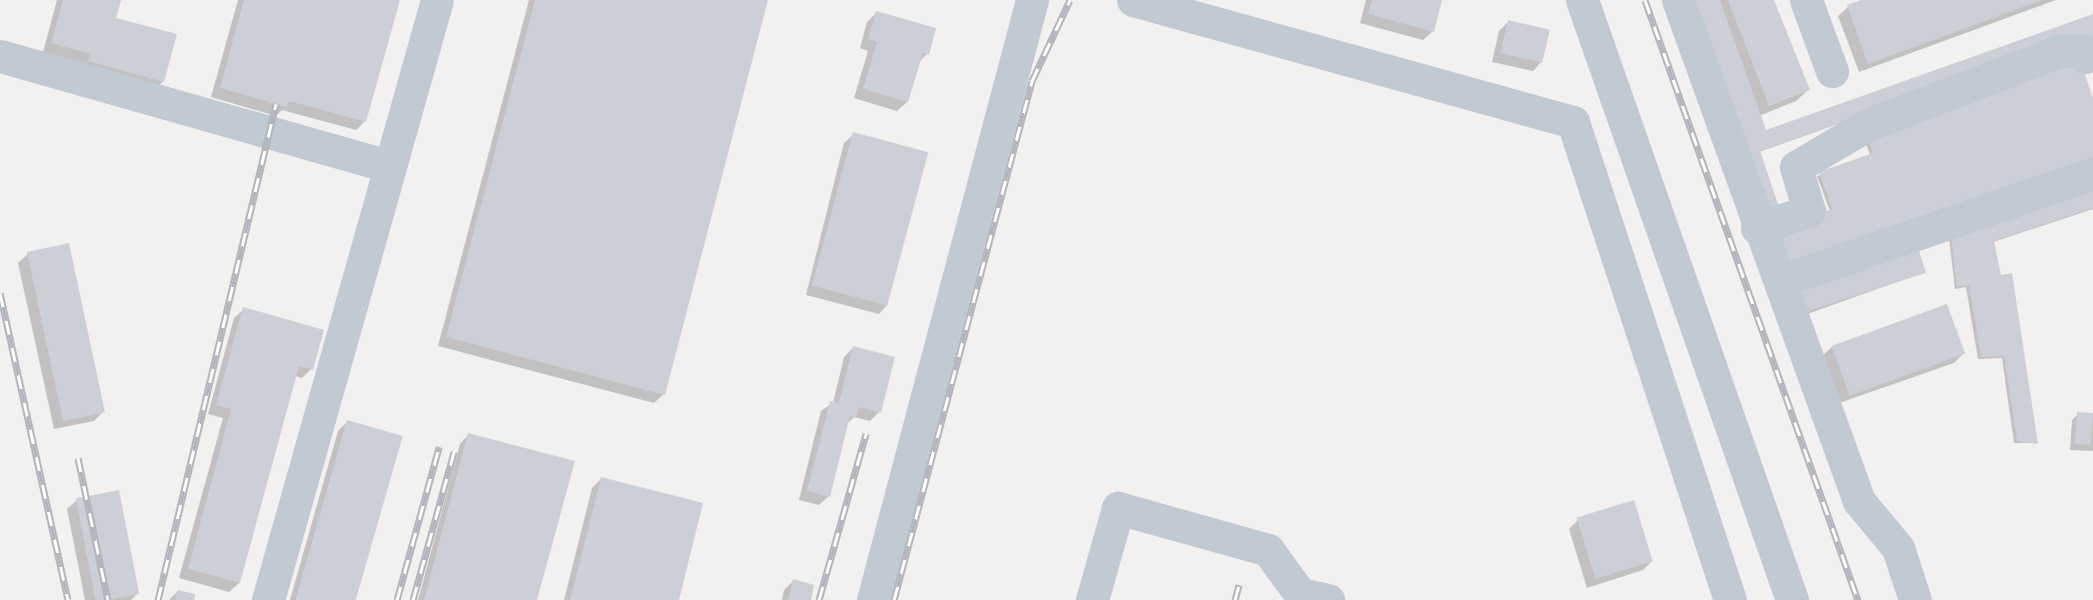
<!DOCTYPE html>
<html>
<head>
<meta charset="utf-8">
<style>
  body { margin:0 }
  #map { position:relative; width:2093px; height:600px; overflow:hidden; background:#f3f1f0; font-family:"Fira Sans Condensed",sans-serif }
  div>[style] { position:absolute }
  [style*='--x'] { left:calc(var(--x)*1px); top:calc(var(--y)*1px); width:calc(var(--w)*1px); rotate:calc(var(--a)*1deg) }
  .shadow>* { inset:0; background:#0003 }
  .building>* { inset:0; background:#cccfd6; transform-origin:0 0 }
  .minor>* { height:33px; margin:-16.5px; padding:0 16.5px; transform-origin:16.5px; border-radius:16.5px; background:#c1c9d3 }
  .rail>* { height:7px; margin-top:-3.5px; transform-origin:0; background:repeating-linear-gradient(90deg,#fff 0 14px,#b2b5bb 0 28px); box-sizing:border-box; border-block:2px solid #b2b5bb }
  span { translate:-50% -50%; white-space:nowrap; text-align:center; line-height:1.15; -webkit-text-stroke:4.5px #fff; paint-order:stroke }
</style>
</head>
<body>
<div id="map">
  <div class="shadow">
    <div style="clip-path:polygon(57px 0,119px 0,114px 19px,163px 81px,154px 91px,43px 52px)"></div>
    <div style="clip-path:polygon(238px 0,399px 0,365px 121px,356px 130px,282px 110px,276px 116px,211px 97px)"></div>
    <div style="clip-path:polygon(529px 0,767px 0,664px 394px,654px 403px,438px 346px)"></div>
    <div style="clip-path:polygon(1366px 0,1441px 0,1433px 31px,1423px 40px,1360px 23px)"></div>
    <div style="clip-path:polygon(1685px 0,1773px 0,1808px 90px,1796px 101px,1759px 116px,1765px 132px,2093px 20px,1936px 89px,1759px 152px)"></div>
    <div style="clip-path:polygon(1866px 0,2056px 0,1859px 72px,1838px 16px,1848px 7px)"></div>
    <div style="clip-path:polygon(876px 13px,927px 54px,918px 63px,907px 102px,897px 111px,854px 98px,868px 51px,860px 48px,867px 22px)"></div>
    <div style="clip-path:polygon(1508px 22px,1542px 61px,1533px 71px,1492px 62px,1499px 31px)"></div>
    <div style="clip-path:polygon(2093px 103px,1830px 211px,1817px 176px,1870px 155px,1863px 135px)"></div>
    <div style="clip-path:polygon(854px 134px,888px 304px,879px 314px,806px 295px,844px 143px)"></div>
    <div style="clip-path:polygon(2093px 188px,2093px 209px,1993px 242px,2037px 443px,2014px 443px,2002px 358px,1978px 359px,1966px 287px,1955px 289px,1949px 238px)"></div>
    <div style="clip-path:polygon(28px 254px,104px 411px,94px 421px,54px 429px,18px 263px)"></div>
    <div style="clip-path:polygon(1925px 272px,1796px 318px,1790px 299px)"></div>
    <div style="clip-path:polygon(244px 309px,311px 369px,302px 378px,295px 376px,239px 583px,229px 592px,179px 578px,223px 418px,208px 414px,234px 318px)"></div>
    <div style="clip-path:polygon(854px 347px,879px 412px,870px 421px,854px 417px,846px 425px,829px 496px,819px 505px,799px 500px,821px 411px,833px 403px,844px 357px)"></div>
    <div style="clip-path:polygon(1832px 347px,1963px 354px,1954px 363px,1839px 403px,1822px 356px)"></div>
    <div style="clip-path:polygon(2078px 414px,2093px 414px,2093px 451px,2070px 450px,2072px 420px)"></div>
    <div style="clip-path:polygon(347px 422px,354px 600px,290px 600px,338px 431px)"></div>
    <div style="clip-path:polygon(469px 434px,536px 600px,418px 600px,460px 444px)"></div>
    <div style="clip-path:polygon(601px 479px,677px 600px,564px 600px,592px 488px)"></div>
    <div style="clip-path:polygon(77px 500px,138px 593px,131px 600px,85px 600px,67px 509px)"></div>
    <div style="clip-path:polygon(1578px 520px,1652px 561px,1643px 570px,1587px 588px,1569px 529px)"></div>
    <div style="clip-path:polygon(793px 581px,809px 600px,782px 600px,784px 590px)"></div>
    <div style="clip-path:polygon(178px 591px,192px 600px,169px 600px)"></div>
  </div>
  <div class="building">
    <div style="clip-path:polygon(63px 0,121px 0,116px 18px,177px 34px,164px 82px,88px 61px,90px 54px,51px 43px)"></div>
    <div style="clip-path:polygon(244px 0,400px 0,366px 122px,289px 101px,287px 107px,220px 88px)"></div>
    <div style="clip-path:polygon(535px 0,768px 0,665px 395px,446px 337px)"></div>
    <div style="clip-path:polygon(1372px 0,1442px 0,1434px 32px,1368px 14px)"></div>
    <div style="clip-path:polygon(1689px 0,1720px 0,1766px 130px,2093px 14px,2093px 44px,1941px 87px,1760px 151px,1779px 207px,1764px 212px)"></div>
    <div style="clip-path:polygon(1728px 0,1774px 0,1810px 90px,1769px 106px)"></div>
    <div style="clip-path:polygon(1861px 0,2042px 0,1868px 64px,1847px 5px)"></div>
    <div style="clip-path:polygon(876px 11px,936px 28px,929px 55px,923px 53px,908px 102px,863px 89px,877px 42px,868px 39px)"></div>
    <div style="left:1508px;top:20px;width:43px;height:34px;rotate:13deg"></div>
    <div style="clip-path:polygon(2078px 55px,2093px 98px,2093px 165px,1784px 275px,1768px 231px,1832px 209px,1819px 172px,1873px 153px,1865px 131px)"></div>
    <div style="left:853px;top:132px;width:78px;height:159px;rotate:15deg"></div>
    <div style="clip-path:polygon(2093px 186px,2093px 208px,1994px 241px,2001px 275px,2012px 273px,2038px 444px,2017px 441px,2004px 356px,1981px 357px,1969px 285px,1957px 287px,1951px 233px)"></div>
    <div style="left:69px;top:243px;width:173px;height:43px;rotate:78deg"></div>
    <div style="left:1919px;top:251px;width:23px;height:134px;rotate:72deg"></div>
    <div style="left:1947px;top:304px;width:53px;height:123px;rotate:70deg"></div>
    <div style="clip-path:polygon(243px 307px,324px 330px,313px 370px,299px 366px,240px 583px,188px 569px,231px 409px,216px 405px)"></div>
    <div style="clip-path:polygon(853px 346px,895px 357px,881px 413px,859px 407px,856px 418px,850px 416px,830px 497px,807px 491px,830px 401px,839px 403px)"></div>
    <div style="left:2077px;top:412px;width:16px;height:32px;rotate:4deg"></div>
    <div style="left:347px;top:420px;width:58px;height:187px;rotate:16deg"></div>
    <div style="clip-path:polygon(468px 433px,575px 461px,537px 600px,424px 600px)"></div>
    <div style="clip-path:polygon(601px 477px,703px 503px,679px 600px,570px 600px)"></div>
    <div style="left:119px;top:490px;width:106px;height:44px;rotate:79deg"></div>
    <div style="left:1634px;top:500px;width:64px;height:60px;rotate:73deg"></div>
    <div style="clip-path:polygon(793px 579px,814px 585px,811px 600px,788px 600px)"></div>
    <div style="clip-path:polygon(178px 590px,195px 594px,194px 600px,175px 600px)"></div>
  </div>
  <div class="minor">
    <div style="--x:1133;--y:0;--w:457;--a:15.5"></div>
    <div style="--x:1573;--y:122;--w:503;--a:71.82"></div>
    <div style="--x:1582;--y:0;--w:636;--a:70.71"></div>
    <div style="--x:1678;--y:0;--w:533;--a:70.14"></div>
    <div style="--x:1859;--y:501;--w:61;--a:50.3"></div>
    <div style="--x:1898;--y:548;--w:55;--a:71.9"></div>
    <div style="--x:1806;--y:0;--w:76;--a:69.9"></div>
    <div style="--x:0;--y:56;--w:405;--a:15.8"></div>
    <div style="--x:1757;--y:228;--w:55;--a:-18.1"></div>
    <div style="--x:1809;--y:211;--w:46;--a:-106.5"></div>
    <div style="--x:1796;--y:167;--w:82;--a:-30.6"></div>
    <div style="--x:1867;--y:125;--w:207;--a:-21"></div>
    <div style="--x:2060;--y:51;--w:23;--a:-2"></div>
    <div style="--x:2083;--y:50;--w:7;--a:74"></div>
    <div style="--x:2085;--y:57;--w:9;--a:-21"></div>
    <div style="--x:1780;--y:281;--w:331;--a:-19"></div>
    <div style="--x:268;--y:600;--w:623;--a:-74.27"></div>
    <div style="--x:873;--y:600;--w:621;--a:-75.16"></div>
    <div style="--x:1092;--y:600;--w:96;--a:-74.2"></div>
    <div style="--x:1118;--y:508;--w:156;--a:15.6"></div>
    <div style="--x:1268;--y:550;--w:54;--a:54"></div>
    <div style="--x:1300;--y:594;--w:29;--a:12"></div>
  </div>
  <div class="rail">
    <div style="--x:1645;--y:0;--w:637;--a:70.46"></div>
    <div style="--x:0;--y:293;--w:314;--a:77.5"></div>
    <div style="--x:78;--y:458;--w:145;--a:78.1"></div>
    <div style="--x:158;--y:600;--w:510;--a:-76.62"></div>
    <div style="--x:397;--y:600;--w:159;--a:-74.6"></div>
    <div style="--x:413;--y:600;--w:154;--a:-74.5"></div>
    <div style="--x:819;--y:600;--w:173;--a:-74.2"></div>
    <div style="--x:894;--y:600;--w:537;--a:-75.11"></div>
    <div style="--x:1032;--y:81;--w:89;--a:-64.9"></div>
    <div style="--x:1235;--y:600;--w:16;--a:-75"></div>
  </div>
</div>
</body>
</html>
